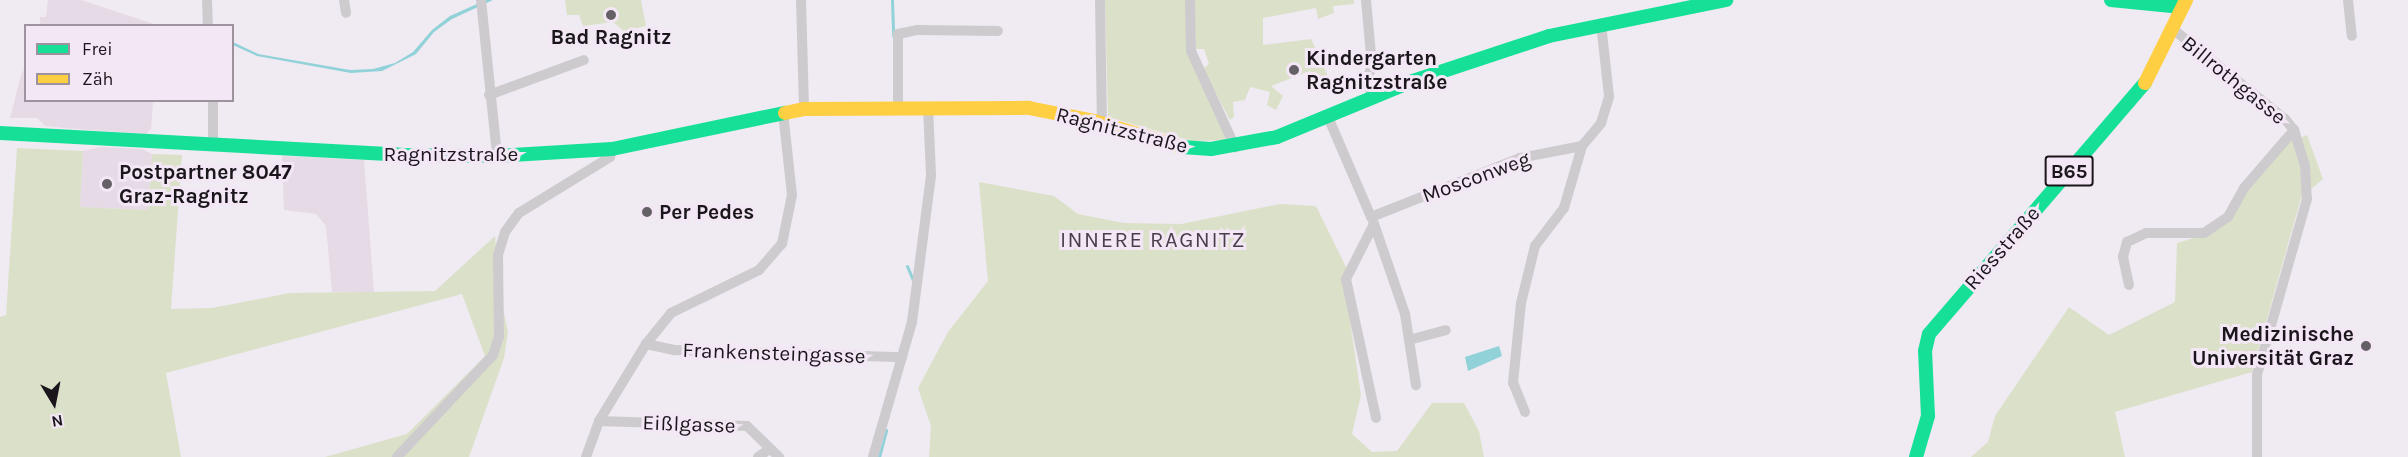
<!DOCTYPE html>
<html>
<head>
<meta charset="utf-8">
<style>
  body { margin:0 }
  #map { position:relative; width:2408px; height:457px; overflow:hidden; background:#f0eaf2; font-family:Karla,sans-serif }
  div>[style] { position:absolute }
  [style*='--x'] { left:calc(var(--x)*1px); top:calc(var(--y)*1px); width:calc(var(--w)*1px); rotate:calc(var(--a)*1deg) }
  .commercial>* { inset:0; background:#e6dae6 }
  .green>* { inset:0; background:#dbe1c9 }
  .water>* { inset:0; background:#91d2d9 }
  .stream>* { height:3px; margin:-1.5px; padding:0 1.5px; transform-origin:1.5px; border-radius:1.5px; background:#91d2d9 }
  .street>* { height:10px; margin:-5px; padding:0 5px; transform-origin:5px; border-radius:5px; background:#cecbce }
  .fast>* { height:14px; margin:-7px; padding:0 7px; transform-origin:7px; border-radius:7px; background:#16e098 }
  .slow>* { height:14px; margin:-7px; padding:0 7px; transform-origin:7px; border-radius:7px; background:#ffcf43 }
  .dots>* { width:16px; height:16px; translate:-50% -50%; box-sizing:border-box; border:3px solid #f3e6f5; border-radius:50% }
  span { translate:-50% -50%; white-space:nowrap; text-align:center; line-height:1.15; -webkit-text-stroke:6px #f3e6f5; paint-order:stroke }
  .shield-label span { padding:2px 4px; background:#f3e6f5; border:2px solid; border-radius:4px; -webkit-text-stroke-width:0 }
  .shield-label { font-size:20px; color:#1a161b; font-weight:700 }
  .poi-label { font-size:21px; color:#1a161b; font-weight:700 }
  .left { translate:0 -50%; text-align:left }
  .right { translate:-100% -50%; text-align:right }
  .street-label { font-size:21px; color:#1a161b }
  .neighbourhood-label { font-size:22px; color:#493f4b; letter-spacing:1.5px }
  .legend { position:absolute; left:24px; top:24px; width:210px; height:78px; box-sizing:border-box; background:#f3e6f5; border:2px solid #9c939e; margin:0; padding:8px 10px; list-style:none; font-size:18px; color:#1a161b }
  .legend li { display:flex; align-items:center; gap:12px; height:30px }
  .legend b { width:30px; border:2px solid #9c939e }
  .north { position:absolute; left:24px; top:373px; width:60px; height:60px; -webkit-text-stroke:4px #f3e6f5; paint-order:stroke; rotate:170deg; font-size:16px; font-weight:700; line-height:24px; text-align:center; color:#1a161b }
  .north::after { content:''; display:block; margin:auto; width:21px; height:27px; background:#1a161b; clip-path:polygon(50% 0,100% 100%,50% 72%,0 100%) }
</style>
</head>
<body>
<div id="map">
  <div class="commercial">
    <div style="clip-path:polygon(48px 0,81px 0,157px 25px,40px 25px,40px 17px,46px 17px)"></div>
    <div style="clip-path:polygon(23px 68px,26px 100px,153px 101px,151px 129px,146px 134px,63px 128px,45px 126px,37px 118px,10px 118px)"></div>
    <div style="clip-path:polygon(101px 147px,142px 149px,152px 154px,148px 210px,80px 207px,83px 151px)"></div>
    <div style="clip-path:polygon(282px 156px,364px 160px,374px 292px,332px 292px,326px 226px,316px 214px,284px 210px)"></div>
  </div>
  <div class="green">
    <div style="clip-path:polygon(565px 0,641px 0,646px 26px,624px 31px,613px 22px,583px 26px,579px 15px,567px 15px)"></div>
    <div style="clip-path:polygon(1105px 0,1186px 0,1186px 31px,1226px 140px,1192px 141px,1108px 117px)"></div>
    <div style="clip-path:polygon(1194px 0,1354px 0,1354px 4px,1333px 6px,1334px 13px,1318px 19px,1316px 8px,1263px 18px,1263px 45px,1311px 39px,1331px 83px,1317px 88px,1310px 71px,1271px 86px,1283px 96px,1276px 110px,1267px 105px,1270px 92px,1250px 87px,1245px 100px,1233px 102px,1234px 117px,1230px 120px,1203px 69px,1209px 64px,1204px 49px,1196px 49px)"></div>
    <div style="clip-path:polygon(2307px 135px,2323px 179px,2301px 198px,2252px 372px,2115px 412px,2125px 457px,1971px 457px,1988px 442px,1995px 416px,2069px 307px,2109px 335px,2175px 302px,2177px 243px,2211px 233px,2289px 142px)"></div>
    <div style="clip-path:polygon(17px 148px,83px 151px,80px 207px,148px 210px,152px 154px,182px 155px,171px 309px,212px 308px,290px 293px,435px 291px,495px 236px,500px 294px,508px 332px,504px 358px,469px 457px,325px 457px,407px 434px,485px 356px,462px 294px,166px 373px,181px 457px,0 457px,0 317px,6px 315px)"></div>
    <div style="clip-path:polygon(979px 182px,1054px 196px,1078px 214px,1124px 223px,1181px 224px,1280px 204px,1316px 206px,1348px 271px,1350px 321px,1361px 395px,1352px 434px,1372px 452px,1397px 451px,1432px 403px,1464px 403px,1479px 431px,1484px 457px,929px 457px,931px 426px,918px 388px,948px 332px,988px 281px)"></div>
  </div>
  <div class="water">
    <div style="clip-path:polygon(486px 0,493px 0,452px 19px,434px 32px,416px 54px,382px 71px,351px 73px,257px 56px,233px 45px,233px 42px,258px 54px,350px 70px,373px 69px,395px 63px,413px 52px,432px 30px,450px 16px)"></div>
    <div style="clip-path:polygon(1499px 346px,1502px 356px,1468px 371px,1465px 357px)"></div>
  </div>
  <div class="stream">
    <div style="--x:892;--y:0;--w:36;--a:88"></div>
    <div style="--x:907;--y:266;--w:15;--a:67"></div>
    <div style="--x:879;--y:457;--w:28;--a:-75"></div>
  </div>
  <div class="street">
    <div style="--x:207;--y:0;--w:26;--a:88"></div>
    <div style="--x:344;--y:0;--w:13;--a:81"></div>
    <div style="--x:481;--y:0;--w:157;--a:84.1"></div>
    <div style="--x:801;--y:0;--w:109;--a:88.4"></div>
    <div style="--x:1100;--y:0;--w:124;--a:89.1"></div>
    <div style="--x:1190;--y:0;--w:51;--a:88.9"></div>
    <div style="--x:1191;--y:51;--w:106;--a:65.4"></div>
    <div style="--x:1366;--y:0;--w:66;--a:84.8"></div>
    <div style="--x:1372;--y:66;--w:14;--a:111"></div>
    <div style="--x:1367;--y:79;--w:19;--a:74"></div>
    <div style="--x:2348;--y:0;--w:36;--a:84"></div>
    <div style="--x:2174;--y:30;--w:142;--a:38.7"></div>
    <div style="--x:2285;--y:119;--w:14;--a:51"></div>
    <div style="--x:2294;--y:130;--w:37;--a:73"></div>
    <div style="--x:2305;--y:165;--w:34;--a:87"></div>
    <div style="--x:2307;--y:199;--w:182;--a:105.9"></div>
    <div style="--x:2257;--y:374;--w:83;--a:90"></div>
    <div style="--x:489;--y:95;--w:101;--a:-20.2"></div>
    <div style="--x:898;--y:107;--w:73;--a:-90"></div>
    <div style="--x:898;--y:34;--w:19;--a:-12"></div>
    <div style="--x:917;--y:30;--w:81;--a:0.7"></div>
    <div style="--x:1328;--y:117;--w:109;--a:66.7"></div>
    <div style="--x:1371;--y:217;--w:160;--a:-21.6"></div>
    <div style="--x:1520;--y:158;--w:63;--a:-11"></div>
    <div style="--x:213;--y:146;--w:46;--a:-90"></div>
    <div style="--x:1373;--y:221;--w:98;--a:71"></div>
    <div style="--x:1405;--y:314;--w:72;--a:81.2"></div>
    <div style="--x:1374;--y:224;--w:62;--a:117"></div>
    <div style="--x:1346;--y:279;--w:142;--a:77.8"></div>
    <div style="--x:2129;--y:285;--w:29;--a:-102"></div>
    <div style="--x:2123;--y:257;--w:16;--a:-75"></div>
    <div style="--x:2127;--y:242;--w:21;--a:-25"></div>
    <div style="--x:2146;--y:233;--w:58;--a:0"></div>
    <div style="--x:2204;--y:233;--w:29;--a:-34"></div>
    <div style="--x:2228;--y:217;--w:33;--a:-61"></div>
    <div style="--x:2244;--y:188;--w:77;--a:-49.2"></div>
    <div style="--x:1409;--y:340;--w:38;--a:-15"></div>
    <div style="--x:646;--y:344;--w:30;--a:12"></div>
    <div style="--x:675;--y:350;--w:227;--a:1.8"></div>
    <div style="--x:1525;--y:412;--w:31;--a:-112"></div>
    <div style="--x:1513;--y:383;--w:80;--a:-84.3"></div>
    <div style="--x:1521;--y:303;--w:59;--a:-76.2"></div>
    <div style="--x:1535;--y:246;--w:48;--a:-52.7"></div>
    <div style="--x:1564;--y:208;--w:65;--a:-73.8"></div>
    <div style="--x:1582;--y:146;--w:30;--a:-50"></div>
    <div style="--x:1601;--y:123;--w:28;--a:-73"></div>
    <div style="--x:1609;--y:96;--w:73;--a:-96.3"></div>
    <div style="--x:599;--y:421;--w:148;--a:1.9"></div>
    <div style="--x:747;--y:426;--w:45;--a:44.1"></div>
    <div style="--x:397;--y:457;--w:140;--a:-46.7"></div>
    <div style="--x:493;--y:355;--w:19;--a:-72"></div>
    <div style="--x:499;--y:337;--w:82;--a:-90.7"></div>
    <div style="--x:498;--y:255;--w:24;--a:-73"></div>
    <div style="--x:505;--y:232;--w:24;--a:-54"></div>
    <div style="--x:519;--y:213;--w:107;--a:-31.6"></div>
    <div style="--x:610;--y:157;--w:8;--a:-76"></div>
    <div style="--x:586;--y:457;--w:38;--a:-70"></div>
    <div style="--x:599;--y:421;--w:90;--a:-58.6"></div>
    <div style="--x:646;--y:344;--w:40;--a:-51"></div>
    <div style="--x:671;--y:313;--w:98;--a:-26"></div>
    <div style="--x:759;--y:270;--w:35;--a:-49"></div>
    <div style="--x:782;--y:244;--w:50;--a:-78.5"></div>
    <div style="--x:792;--y:195;--w:83;--a:-96.2"></div>
    <div style="--x:758;--y:457;--w:12;--a:-35"></div>
    <div style="--x:873;--y:457;--w:141;--a:-73.9"></div>
    <div style="--x:912;--y:322;--w:148;--a:-82.6"></div>
    <div style="--x:931;--y:175;--w:68;--a:-92.5"></div>
  </div>
  <div class="fast">
    <div style="--x:2111;--y:0;--w:71;--a:5.6"></div>
    <div style="--x:0;--y:133;--w:402;--a:3.1"></div>
    <div style="--x:401;--y:155;--w:96;--a:0.6"></div>
    <div style="--x:497;--y:156;--w:115;--a:-3.5"></div>
    <div style="--x:612;--y:149;--w:177;--a:-11.8"></div>
    <div style="--x:1182;--y:147;--w:29;--a:4"></div>
    <div style="--x:1211;--y:149;--w:67;--a:-10.3"></div>
    <div style="--x:1277;--y:137;--w:147;--a:-22.4"></div>
    <div style="--x:1413;--y:81;--w:143;--a:-18.3"></div>
    <div style="--x:1549;--y:36;--w:181;--a:-11.5"></div>
    <div style="--x:1916;--y:457;--w:43;--a:-73.7"></div>
    <div style="--x:1928;--y:416;--w:65;--a:-92.6"></div>
    <div style="--x:1925;--y:351;--w:17;--a:-77"></div>
    <div style="--x:1929;--y:334;--w:331;--a:-49.3"></div>
  </div>
  <div class="slow">
    <div style="--x:2145;--y:83;--w:93;--a:-63.7"></div>
    <div style="--x:785;--y:113;--w:19;--a:-12"></div>
    <div style="--x:804;--y:109;--w:225;--a:-0.3"></div>
    <div style="--x:1029;--y:108;--w:66;--a:11.3"></div>
    <div style="--x:1094;--y:121;--w:92;--a:16.5"></div>
  </div>
  <div class="dots">
    <div style="left:611px;top:15px;background:#656066"></div>
    <div style="left:1294px;top:70px;background:#656066"></div>
    <div style="left:107px;top:184px;background:#656066"></div>
    <div style="left:647px;top:212px;background:#656066"></div>
    <div style="left:2366px;top:346px;background:#656066"></div>
  </div>
  <div class="shield-label">
    <span style="left:2069px;top:171px">B65</span>
  </div>
  <div class="poi-label">
    <span style="left:611px;top:37px">Bad Ragnitz</span>
    <span class="left" style="left:1306px;top:70px">Kindergarten<br>Ragnitzstraße</span>
    <span class="left" style="left:119px;top:184px">Postpartner 8047<br>Graz-Ragnitz</span>
    <span class="left" style="left:659px;top:212px">Per Pedes</span>
    <span class="right" style="left:2354px;top:346px">Medizinische<br>Universität Graz</span>
  </div>
  <div class="street-label">
    <span style="left:2234px;top:80px;rotate:39deg">Billrothgasse</span>
    <span style="left:1122px;top:130px;rotate:14deg">Ragnitzstraße</span>
    <span style="left:451px;top:154px">Ragnitzstraße</span>
    <span style="left:1476px;top:177px;rotate:-20deg">Mosconweg</span>
    <span style="left:2002px;top:248px;rotate:-49deg">Riesstraße</span>
    <span style="left:774px;top:353px;rotate:2deg">Frankensteingasse</span>
    <span style="left:689px;top:424px;rotate:2deg">Eißlgasse</span>
  </div>
  <div class="neighbourhood-label">
    <span style="left:1153px;top:241px">INNERE RAGNITZ</span>
  </div>
  <ul class="legend">
  <li><b style="height:8px;background:#16e098"></b>Frei</li>
  <li><b style="height:8px;background:#ffcf43"></b>Zäh</li>
  </ul>
  <div class="north">N</div>
</div>
</body>
</html>
